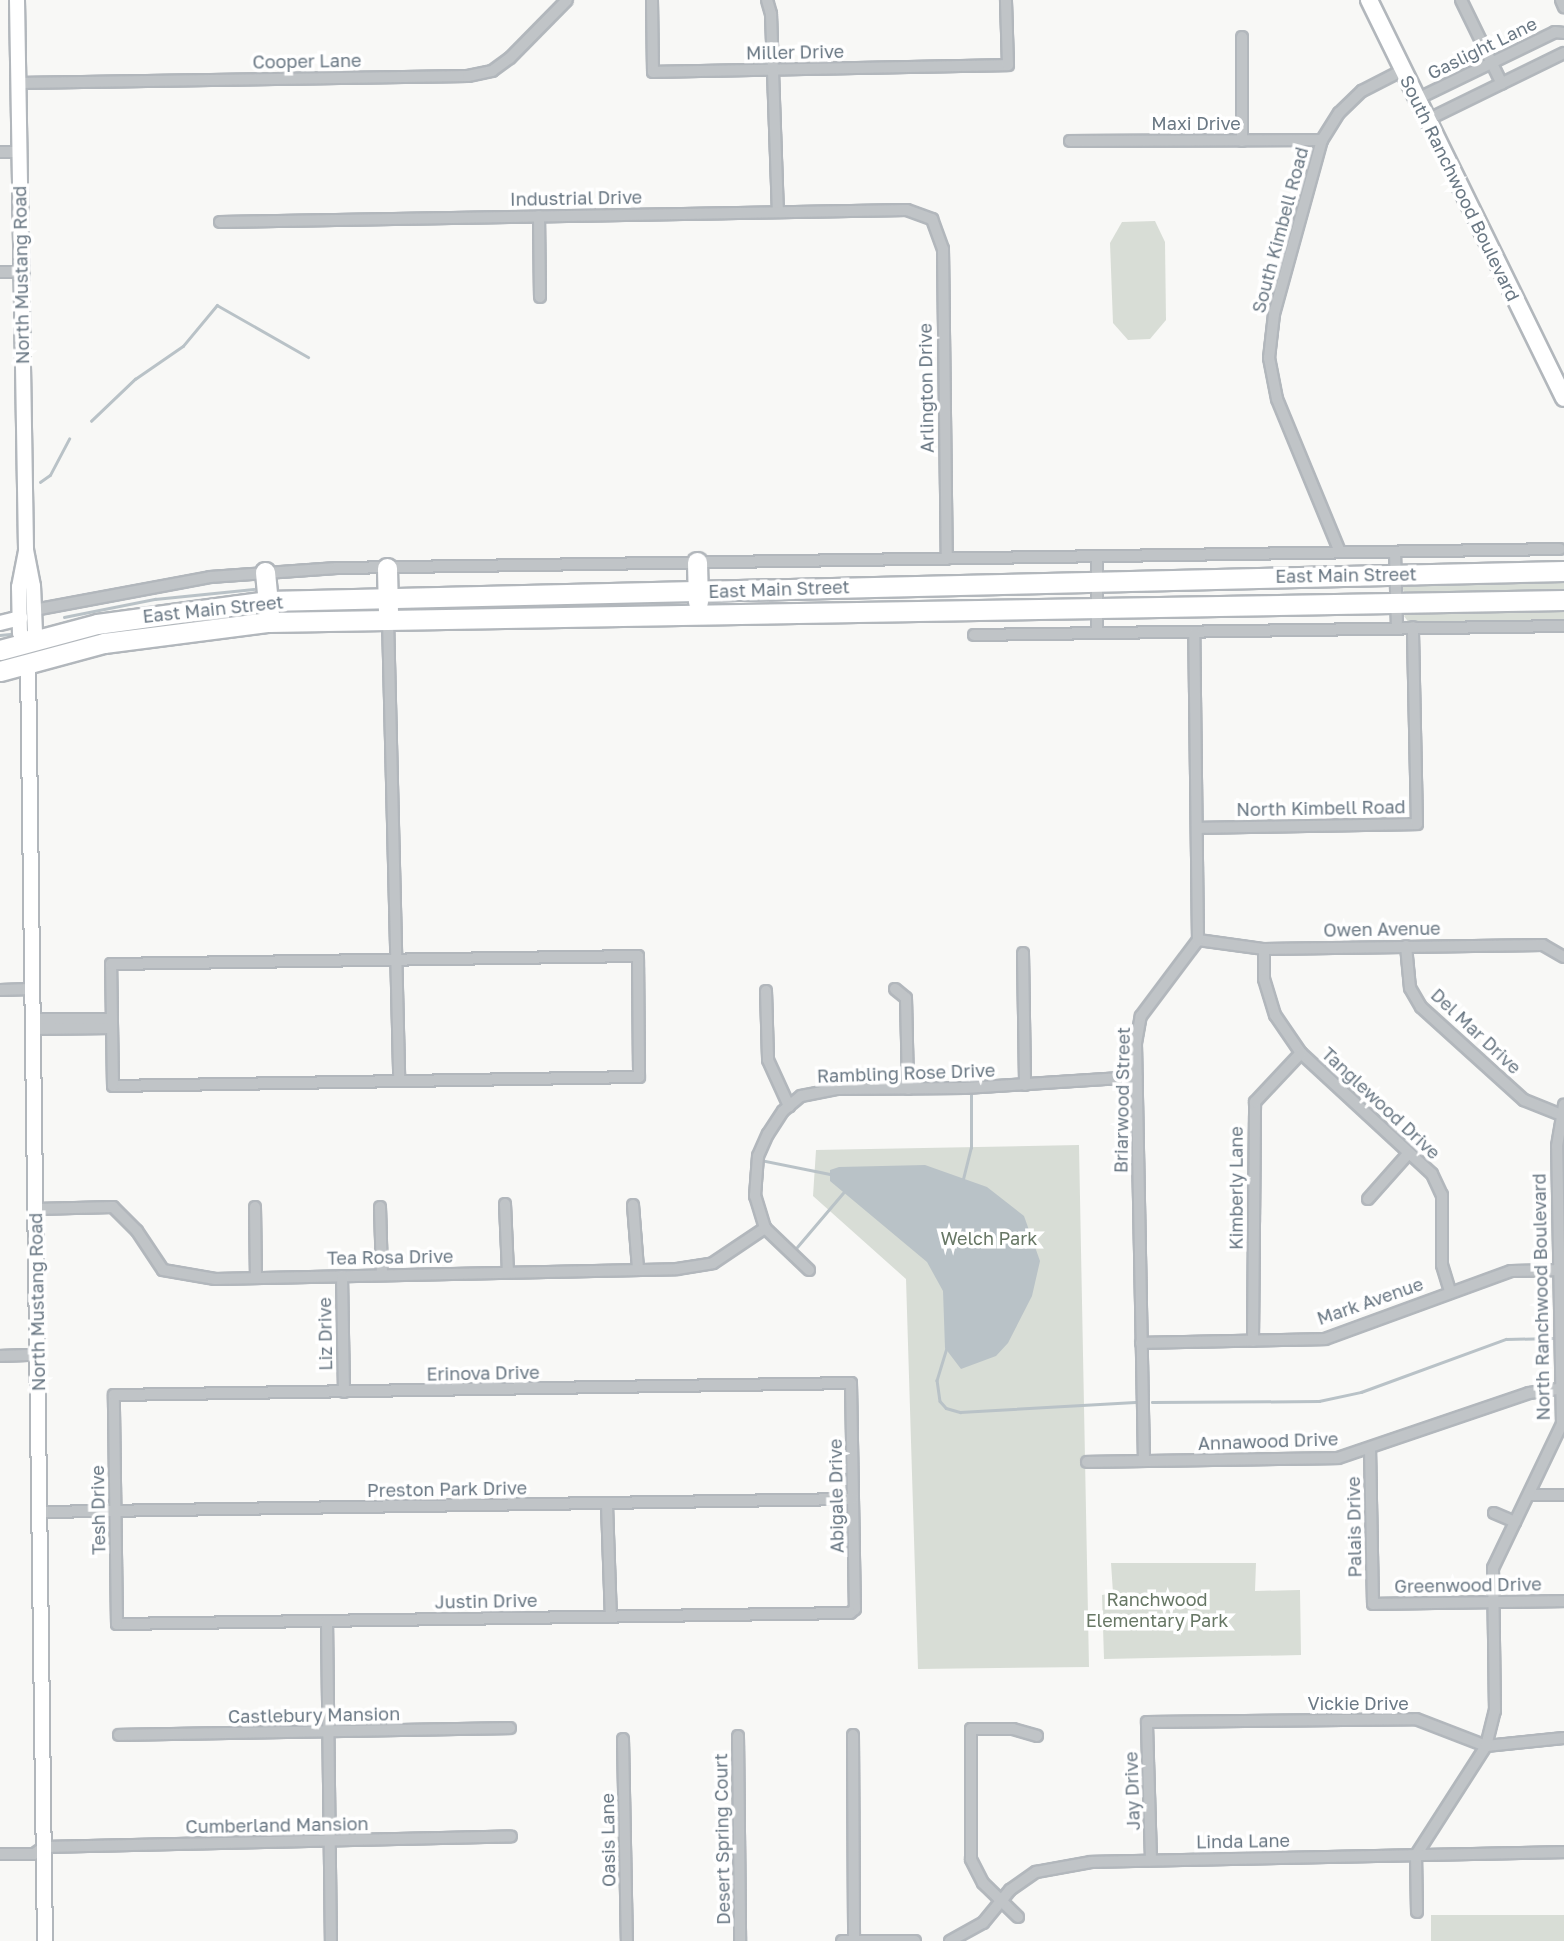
<!DOCTYPE html>
<html>
<head>
<meta charset="utf-8">
<style>
  body { margin:0 }
  #map { position:relative; width:1564px; height:1941px; overflow:hidden; background:#f8f8f6; font-family:"Golos Text",sans-serif }
  div>[style] { position:absolute }
  [style*='--x'] { left:calc(var(--x)*1px); top:calc(var(--y)*1px); width:calc(var(--w)*1px); rotate:calc(var(--a)*1deg) }
  .green>* { inset:0; background:#d8ddd6; transform-origin:0 0 }
  .water>* { inset:0; background:#b9c2c7 }
  .stream>* { height:2.5px; margin:-1.25px; padding:0 1.25px; transform-origin:1.25px; border-radius:1.25px; background:#b9c2c7 }
  .roads { filter:drop-shadow(2px 0 #b2b7bc) drop-shadow(-2px 0 #b2b7bc) drop-shadow(0 2px #b2b7bc) drop-shadow(0 -2px #b2b7bc) }
  .street>* { height:10px; margin:-5px; padding:0 5px; transform-origin:5px; border-radius:5px; background:#c0c4c7 }
  .secondary>* { height:14px; margin:-7px; padding:0 7px; transform-origin:7px; border-radius:7px; background:#fff }
  .primary>* { height:16px; margin:-8px; padding:0 8px; transform-origin:8px; border-radius:8px; background:#fff }
  .highway>* { height:19px; margin:-9.5px; padding:0 9.5px; transform-origin:9.5px; border-radius:9.5px; background:#fff }
  span { translate:-50% -50%; white-space:nowrap; text-align:center; line-height:1.15; -webkit-text-stroke:7px #fff; paint-order:stroke }
  .street-label { font-size:18px; color:#6a7884 }
  .park-label { font-size:18px; color:#677765 }
</style>
</head>
<body>
<div id="map">
  <div class="green">
    <div style="clip-path:polygon(1155px 221px,1165px 242px,1166px 320px,1150px 339px,1128px 340px,1113px 323px,1110px 243px,1122px 222px)"></div>
    <div style="clip-path:polygon(1564px 577px,1564px 595px,1407px 597px,1402px 588px,1404px 583px)"></div>
    <div style="clip-path:polygon(1564px 605px,1564px 621px,1409px 623px,1404px 616px,1411px 608px)"></div>
    <div style="clip-path:polygon(1079px 1145px,1089px 1667px,918px 1669px,906px 1279px,813px 1196px,816px 1150px)"></div>
    <div style="clip-path:polygon(1111px 1563px,1256px 1563px,1255px 1591px,1300px 1590px,1301px 1655px,1104px 1659px,1102px 1595px,1113px 1593px)"></div>
    <div style="left:1564px;top:1915px;width:26px;height:133px;rotate:90deg"></div>
  </div>
  <div class="water">
    <div style="clip-path:polygon(925px 1165px,987px 1187px,1024px 1216px,1040px 1261px,1032px 1296px,1008px 1343px,996px 1356px,961px 1369px,945px 1348px,943px 1291px,927px 1262px,830px 1181px,830px 1170px,839px 1167px)"></div>
  </div>
  <div class="stream">
    <div style="--x:91;--y:421;--w:61;--a:-43.7"></div>
    <div style="--x:135;--y:379;--w:58;--a:-34.5"></div>
    <div style="--x:183;--y:346;--w:53;--a:-50.3"></div>
    <div style="--x:217;--y:305;--w:105;--a:29.7"></div>
    <div style="--x:40;--y:482;--w:12;--a:-35"></div>
    <div style="--x:50;--y:475;--w:41;--a:-62.2"></div>
    <div style="--x:64;--y:617;--w:93;--a:-11.2"></div>
    <div style="--x:155;--y:599;--w:99;--a:-5.8"></div>
    <div style="--x:0;--y:635;--w:10;--a:-6"></div>
    <div style="--x:761;--y:1160;--w:70;--a:11.5"></div>
    <div style="--x:963;--y:1179;--w:32;--a:-76"></div>
    <div style="--x:971;--y:1148;--w:56;--a:-90"></div>
    <div style="--x:797;--y:1247;--w:71;--a:-49.6"></div>
    <div style="--x:947;--y:1348;--w:34;--a:107"></div>
    <div style="--x:937;--y:1380;--w:21;--a:82"></div>
    <div style="--x:940;--y:1401;--w:9;--a:49"></div>
    <div style="--x:946;--y:1408;--w:15;--a:16"></div>
    <div style="--x:960;--y:1412;--w:175;--a:-3.3"></div>
    <div style="--x:1152;--y:1402;--w:167;--a:-0.3"></div>
    <div style="--x:1319;--y:1401;--w:43;--a:-12.1"></div>
    <div style="--x:1361;--y:1392;--w:154;--a:-20.1"></div>
    <div style="--x:1506;--y:1339;--w:47;--a:-1.2"></div>
  </div>
  <div class="roads">
    <div class="street">
      <div style="--x:652;--y:0;--w:72;--a:89.2"></div>
      <div style="--x:653;--y:72;--w:355;--a:-1.1"></div>
      <div style="--x:1008;--y:65;--w:65;--a:-91.8"></div>
      <div style="--x:767;--y:0;--w:15;--a:74"></div>
      <div style="--x:771;--y:14;--w:197;--a:88"></div>
      <div style="--x:1461;--y:0;--w:93;--a:64"></div>
      <div style="--x:1561;--y:0;--w:8;--a:67"></div>
      <div style="--x:1242;--y:37;--w:104;--a:90"></div>
      <div style="--x:18;--y:83;--w:450;--a:-0.9"></div>
      <div style="--x:468;--y:76;--w:25;--a:-12"></div>
      <div style="--x:492;--y:71;--w:22;--a:-36"></div>
      <div style="--x:510;--y:58;--w:81;--a:-45.5"></div>
      <div style="--x:1417;--y:99;--w:153;--a:-25.9"></div>
      <div style="--x:1555;--y:32;--w:9;--a:6"></div>
      <div style="--x:1427;--y:120;--w:153;--a:-26.1"></div>
      <div style="--x:1070;--y:141;--w:252;--a:-0.2"></div>
      <div style="--x:0;--y:152;--w:19;--a:0"></div>
      <div style="--x:539;--y:216;--w:81;--a:89.3"></div>
      <div style="--x:220;--y:222;--w:687;--a:-1"></div>
      <div style="--x:907;--y:210;--w:27;--a:20"></div>
      <div style="--x:932;--y:219;--w:32;--a:70"></div>
      <div style="--x:943;--y:249;--w:310;--a:89.3"></div>
      <div style="--x:0;--y:272;--w:21;--a:0"></div>
      <div style="--x:1340;--y:552;--w:165;--a:-112.4"></div>
      <div style="--x:1277;--y:399;--w:42;--a:-101"></div>
      <div style="--x:1269;--y:358;--w:44;--a:-83.5"></div>
      <div style="--x:1274;--y:314;--w:180;--a:-74.6"></div>
      <div style="--x:1322;--y:140;--w:32;--a:-58"></div>
      <div style="--x:1339;--y:113;--w:32;--a:-44"></div>
      <div style="--x:1362;--y:91;--w:46;--a:-27.1"></div>
      <div style="--x:1395;--y:552;--w:76;--a:88.5"></div>
      <div style="--x:1097;--y:556;--w:77;--a:90"></div>
      <div style="--x:34;--y:610;--w:179;--a:-10.6"></div>
      <div style="--x:210;--y:577;--w:127;--a:-4.1"></div>
      <div style="--x:337;--y:568;--w:1223;--a:-0.89"></div>
      <div style="--x:388;--y:619;--w:462;--a:88.6"></div>
      <div style="--x:974;--y:635;--w:590;--a:-0.87"></div>
      <div style="--x:1197;--y:828;--w:220;--a:-1"></div>
      <div style="--x:1417;--y:824;--w:197;--a:-91.2"></div>
      <div style="--x:1198;--y:940;--w:67;--a:7.8"></div>
      <div style="--x:1264;--y:949;--w:279;--a:-0.8"></div>
      <div style="--x:1543;--y:945;--w:24;--a:30"></div>
      <div style="--x:1406;--y:946;--w:42;--a:84.6"></div>
      <div style="--x:1410;--y:988;--w:22;--a:60"></div>
      <div style="--x:1421;--y:1007;--w:139;--a:42.1"></div>
      <div style="--x:1524;--y:1100;--w:38;--a:22"></div>
      <div style="--x:1264;--y:949;--w:30;--a:90"></div>
      <div style="--x:1264;--y:979;--w:38;--a:73"></div>
      <div style="--x:1275;--y:1015;--w:46;--a:55.6"></div>
      <div style="--x:1301;--y:1053;--w:178;--a:42.7"></div>
      <div style="--x:1432;--y:1174;--w:23;--a:65"></div>
      <div style="--x:1442;--y:1195;--w:70;--a:90"></div>
      <div style="--x:1442;--y:1265;--w:28;--a:73"></div>
      <div style="--x:1023;--y:953;--w:132;--a:89.1"></div>
      <div style="--x:638;--y:956;--w:121;--a:89.5"></div>
      <div style="--x:639;--y:1077;--w:526;--a:179.02"></div>
      <div style="--x:113;--y:1086;--w:122;--a:-90.9"></div>
      <div style="--x:111;--y:964;--w:527;--a:-0.87"></div>
      <div style="--x:895;--y:989;--w:14;--a:39"></div>
      <div style="--x:906;--y:998;--w:91;--a:88.7"></div>
      <div style="--x:0;--y:990;--w:31;--a:-2"></div>
      <div style="--x:766;--y:991;--w:69;--a:88.3"></div>
      <div style="--x:768;--y:1060;--w:51;--a:65.5"></div>
      <div style="--x:32;--y:1019;--w:80;--a:0"></div>
      <div style="--x:32;--y:1029;--w:80;--a:-0.7"></div>
      <div style="--x:1368;--y:1199;--w:60;--a:-48.4"></div>
      <div style="--x:505;--y:1204;--w:68;--a:87.5"></div>
      <div style="--x:633;--y:1205;--w:64;--a:85.5"></div>
      <div style="--x:255;--y:1207;--w:71;--a:89.2"></div>
      <div style="--x:380;--y:1207;--w:68;--a:88.3"></div>
      <div style="--x:36;--y:1209;--w:77;--a:-1.5"></div>
      <div style="--x:113;--y:1207;--w:34;--a:45"></div>
      <div style="--x:137;--y:1231;--w:47;--a:56.3"></div>
      <div style="--x:163;--y:1270;--w:53;--a:9.8"></div>
      <div style="--x:215;--y:1279;--w:462;--a:-1.2"></div>
      <div style="--x:677;--y:1269;--w:36;--a:-9"></div>
      <div style="--x:713;--y:1263;--w:63;--a:-33.9"></div>
      <div style="--x:809;--y:1270;--w:61;--a:-136.3"></div>
      <div style="--x:765;--y:1228;--w:34;--a:-107"></div>
      <div style="--x:755;--y:1196;--w:40;--a:-85.7"></div>
      <div style="--x:758;--y:1156;--w:24;--a:-66"></div>
      <div style="--x:768;--y:1134;--w:27;--a:-57"></div>
      <div style="--x:783;--y:1111;--w:23;--a:-40"></div>
      <div style="--x:801;--y:1096;--w:36;--a:-11"></div>
      <div style="--x:836;--y:1089;--w:129;--a:-0.4"></div>
      <div style="--x:965;--y:1088;--w:172;--a:-3.7"></div>
      <div style="--x:342;--y:1276;--w:116;--a:89"></div>
      <div style="--x:1253;--y:1341;--w:239;--a:-89.5"></div>
      <div style="--x:1255;--y:1102;--w:67;--a:-46.8"></div>
      <div style="--x:1141;--y:1343;--w:184;--a:-1.2"></div>
      <div style="--x:1325;--y:1339;--w:198;--a:-20.1"></div>
      <div style="--x:1511;--y:1271;--w:53;--a:-1.1"></div>
      <div style="--x:0;--y:1356;--w:38;--a:-2"></div>
      <div style="--x:851;--y:1383;--w:226;--a:89"></div>
      <div style="--x:855;--y:1609;--w:6;--a:141"></div>
      <div style="--x:850;--y:1613;--w:733;--a:179.14"></div>
      <div style="--x:117;--y:1624;--w:229;--a:-90.8"></div>
      <div style="--x:114;--y:1395;--w:737;--a:-0.93"></div>
      <div style="--x:1370;--y:1448;--w:156;--a:88.9"></div>
      <div style="--x:1373;--y:1604;--w:191;--a:-0.9"></div>
      <div style="--x:1144;--y:1461;--w:418;--a:-91.1"></div>
      <div style="--x:1136;--y:1043;--w:27;--a:-80"></div>
      <div style="--x:1141;--y:1016;--w:95;--a:-53.1"></div>
      <div style="--x:1198;--y:940;--w:307;--a:-90.7"></div>
      <div style="--x:1087;--y:1462;--w:251;--a:-0.9"></div>
      <div style="--x:1338;--y:1458;--w:202;--a:-18.8"></div>
      <div style="--x:1529;--y:1393;--w:35;--a:-8"></div>
      <div style="--x:1529;--y:1495;--w:35;--a:0"></div>
      <div style="--x:607;--y:1505;--w:112;--a:88"></div>
      <div style="--x:41;--y:1512;--w:812;--a:-0.92"></div>
      <div style="--x:1494;--y:1513;--w:23;--a:23"></div>
      <div style="--x:327;--y:1621;--w:320;--a:89.3"></div>
      <div style="--x:119;--y:1735;--w:391;--a:-1"></div>
      <div style="--x:853;--y:1735;--w:206;--a:89.7"></div>
      <div style="--x:738;--y:1736;--w:205;--a:89.4"></div>
      <div style="--x:623;--y:1739;--w:202;--a:88.9"></div>
      <div style="--x:0;--y:1854;--w:34;--a:0"></div>
      <div style="--x:34;--y:1854;--w:12;--a:-35"></div>
      <div style="--x:44;--y:1847;--w:467;--a:-1.3"></div>
      <div style="--x:1151;--y:1860;--w:138;--a:-91.7"></div>
      <div style="--x:1147;--y:1722;--w:269;--a:-0.6"></div>
      <div style="--x:1416;--y:1719;--w:75;--a:21.1"></div>
      <div style="--x:1486;--y:1746;--w:78;--a:-5.9"></div>
      <div style="--x:1417;--y:1912;--w:57;--a:-91"></div>
      <div style="--x:1416;--y:1855;--w:130;--a:-57.3"></div>
      <div style="--x:1486;--y:1746;--w:36;--a:-76"></div>
      <div style="--x:1495;--y:1711;--w:143;--a:-90.8"></div>
      <div style="--x:1493;--y:1568;--w:160;--a:-64.4"></div>
      <div style="--x:1562;--y:1424;--w:278;--a:-91"></div>
      <div style="--x:1557;--y:1146;--w:42;--a:-80.3"></div>
      <div style="--x:1018;--y:1917;--w:49;--a:-135.8"></div>
      <div style="--x:983;--y:1883;--w:27;--a:-117"></div>
      <div style="--x:971;--y:1859;--w:130;--a:-90"></div>
      <div style="--x:971;--y:1729;--w:42;--a:0"></div>
      <div style="--x:1013;--y:1729;--w:25;--a:16"></div>
      <div style="--x:842;--y:1941;--w:73;--a:0"></div>
      <div style="--x:950;--y:1941;--w:38;--a:-29"></div>
      <div style="--x:983;--y:1923;--w:43;--a:-50.7"></div>
      <div style="--x:1010;--y:1890;--w:32;--a:-35"></div>
      <div style="--x:1036;--y:1872;--w:56;--a:-10.3"></div>
      <div style="--x:1091;--y:1862;--w:473;--a:-1.2"></div>
    </div>
    <div class="secondary">
      <div style="--x:17;--y:0;--w:551;--a:89.06"></div>
      <div style="--x:26;--y:551;--w:37;--a:101"></div>
      <div style="--x:19;--y:587;--w:46;--a:88.8"></div>
      <div style="--x:20;--y:633;--w:12;--a:55"></div>
      <div style="--x:27;--y:643;--w:13;--a:-51"></div>
      <div style="--x:35;--y:633;--w:47;--a:-92.4"></div>
      <div style="--x:33;--y:586;--w:36;--a:-101"></div>
      <div style="--x:0;--y:623;--w:21;--a:-14"></div>
      <div style="--x:28;--y:663;--w:1278;--a:89.24"></div>
    </div>
    <div class="primary">
      <div style="--x:1369;--y:0;--w:443;--a:63.9"></div>
    </div>
    <div class="highway">
      <div style="--x:697;--y:562;--w:40;--a:88.6"></div>
      <div style="--x:387;--y:568;--w:43;--a:88.7"></div>
      <div style="--x:265;--y:572;--w:42;--a:84.6"></div>
      <div style="--x:0;--y:650;--w:100;--a:-15"></div>
      <div style="--x:97;--y:624;--w:173;--a:-7.7"></div>
      <div style="--x:268;--y:601;--w:1296;--a:-1.33"></div>
      <div style="--x:0;--y:671;--w:108;--a:-15.1"></div>
      <div style="--x:104;--y:643;--w:166;--a:-7.3"></div>
      <div style="--x:269;--y:622;--w:1295;--a:-0.97"></div>
    </div>
  </div>
  <div class="street-label">
    <span style="left:1482px;top:48px;rotate:-26deg">Gaslight Lane</span>
    <span style="left:795px;top:52px;rotate:-1deg">Miller Drive</span>
    <span style="left:307px;top:61px;rotate:-1deg">Cooper Lane</span>
    <span style="left:1196px;top:123px">Maxi Drive</span>
    <span style="left:1460px;top:188px;rotate:64deg">South Ranchwood Boulevard</span>
    <span style="left:576px;top:198px;rotate:-1deg">Industrial Drive</span>
    <span style="left:1280px;top:230px;rotate:-75deg">South Kimbell Road</span>
    <span style="left:21px;top:275px;rotate:-91deg">North Mustang Road</span>
    <span style="left:926px;top:388px;rotate:-91deg">Arlington Drive</span>
    <span style="left:1346px;top:575px;rotate:-1deg">East Main Street</span>
    <span style="left:779px;top:589px;rotate:-2deg">East Main Street</span>
    <span style="left:213px;top:609px;rotate:-6deg">East Main Street</span>
    <span style="left:1321px;top:808px;rotate:-1deg">North Kimbell Road</span>
    <span style="left:1382px;top:929px;rotate:-1deg">Owen Avenue</span>
    <span style="left:1476px;top:1031px;rotate:43deg">Del Mar Drive</span>
    <span style="left:906px;top:1073px;rotate:-2deg">Rambling Rose Drive</span>
    <span style="left:1122px;top:1100px;rotate:-89deg">Briarwood Street</span>
    <span style="left:1381px;top:1103px;rotate:43deg">Tanglewood Drive</span>
    <span style="left:1236px;top:1188px;rotate:-90deg">Kimberly Lane</span>
    <span style="left:390px;top:1257px;rotate:-1deg">Tea Rosa Drive</span>
    <span style="left:1541px;top:1297px;rotate:-91deg">North Ranchwood Boulevard</span>
    <span style="left:1370px;top:1301px;rotate:-19deg">Mark Avenue</span>
    <span style="left:37px;top:1302px;rotate:-91deg">North Mustang Road</span>
    <span style="left:325px;top:1334px;rotate:-91deg">Liz Drive</span>
    <span style="left:483px;top:1373px;rotate:-1deg">Erinova Drive</span>
    <span style="left:1268px;top:1441px;rotate:-2deg">Annawood Drive</span>
    <span style="left:447px;top:1489px;rotate:-1deg">Preston Park Drive</span>
    <span style="left:836px;top:1496px;rotate:-91deg">Abigale Drive</span>
    <span style="left:98px;top:1510px;rotate:-91deg">Tesh Drive</span>
    <span style="left:1354px;top:1527px;rotate:-91deg">Palais Drive</span>
    <span style="left:1468px;top:1585px;rotate:-1deg">Greenwood Drive</span>
    <span style="left:486px;top:1601px;rotate:-1deg">Justin Drive</span>
    <span style="left:1358px;top:1703px">Vickie Drive</span>
    <span style="left:314px;top:1715px;rotate:-1deg">Castlebury Mansion</span>
    <span style="left:1132px;top:1791px;rotate:-92deg">Jay Drive</span>
    <span style="left:277px;top:1825px;rotate:-1deg">Cumberland Mansion</span>
    <span style="left:722px;top:1839px;rotate:-91deg">Desert Spring Court</span>
    <span style="left:608px;top:1840px;rotate:-91deg">Oasis Lane</span>
    <span style="left:1243px;top:1841px;rotate:-1deg">Linda Lane</span>
  </div>
  <div class="park-label">
    <span style="left:989px;top:1238px">Welch Park</span>
    <span style="left:1157px;top:1610px">Ranchwood<br>Elementary Park</span>
  </div>
</div>
</body>
</html>
